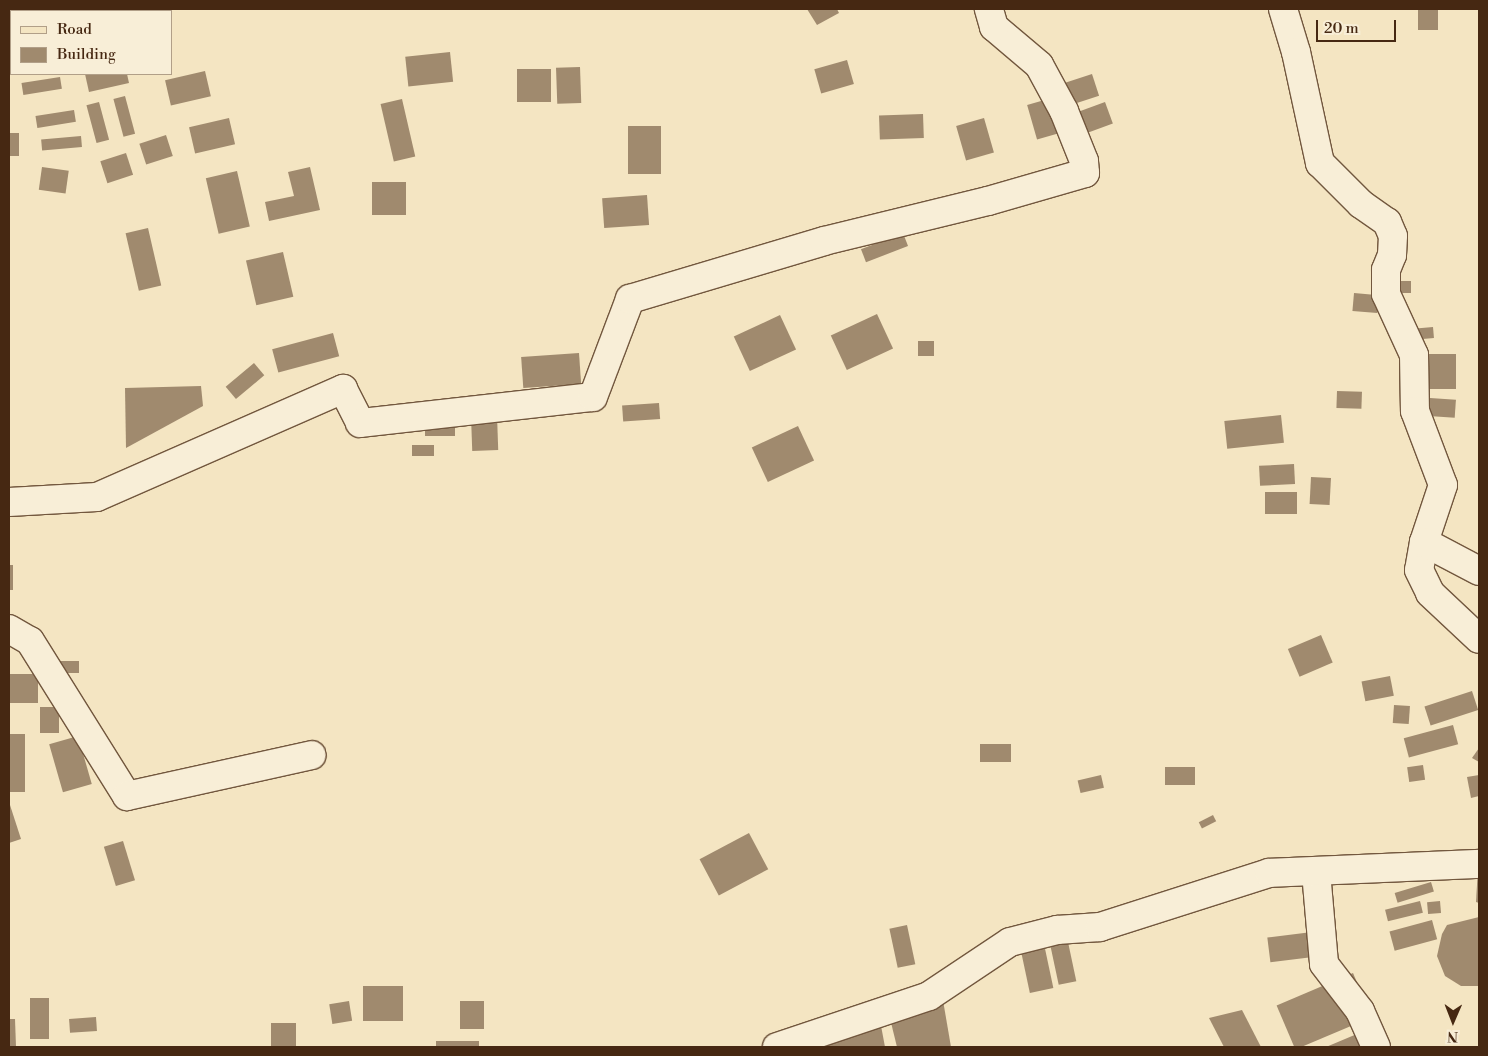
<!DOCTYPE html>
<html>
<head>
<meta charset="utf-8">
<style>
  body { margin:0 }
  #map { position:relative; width:1488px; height:1056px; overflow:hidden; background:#f4e5c2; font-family:"Libre Bodoni",serif }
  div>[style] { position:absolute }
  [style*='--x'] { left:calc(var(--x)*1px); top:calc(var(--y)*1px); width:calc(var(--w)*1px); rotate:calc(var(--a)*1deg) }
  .building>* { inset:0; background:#a08a6e; transform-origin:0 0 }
  .roads { filter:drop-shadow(1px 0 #72573e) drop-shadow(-1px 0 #72573e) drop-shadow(0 1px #72573e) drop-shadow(0 -1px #72573e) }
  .minor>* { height:28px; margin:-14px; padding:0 14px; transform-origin:14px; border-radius:14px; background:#f8eed7 }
  .major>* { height:28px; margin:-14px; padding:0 14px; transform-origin:14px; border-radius:14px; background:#f4e5c2 }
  span { translate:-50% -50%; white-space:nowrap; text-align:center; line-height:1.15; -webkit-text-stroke:4px #f8eed7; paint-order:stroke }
  .frame { position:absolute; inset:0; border:10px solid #462812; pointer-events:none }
  .legend { position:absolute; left:10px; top:10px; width:162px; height:65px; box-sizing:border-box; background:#f8eed7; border:1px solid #b19f88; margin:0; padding:6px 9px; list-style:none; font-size:15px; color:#462812 }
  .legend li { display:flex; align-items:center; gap:10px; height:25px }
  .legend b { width:25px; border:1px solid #b19f88 }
  .north { position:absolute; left:1428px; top:996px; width:50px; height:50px; -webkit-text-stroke:4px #f8eed7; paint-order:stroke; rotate:181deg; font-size:14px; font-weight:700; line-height:20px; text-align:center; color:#462812 }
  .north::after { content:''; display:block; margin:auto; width:18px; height:22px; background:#462812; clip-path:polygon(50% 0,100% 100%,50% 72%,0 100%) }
  .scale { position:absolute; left:1316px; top:20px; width:80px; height:22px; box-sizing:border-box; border:2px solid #462812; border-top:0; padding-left:6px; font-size:15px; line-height:18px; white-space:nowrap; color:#462812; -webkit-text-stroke:4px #f8eed7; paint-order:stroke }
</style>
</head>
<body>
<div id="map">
  <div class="building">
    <div style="left:33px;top:9px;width:40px;height:2px"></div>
    <div style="clip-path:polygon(807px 9px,837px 9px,839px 13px,817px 25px)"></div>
    <div style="left:1418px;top:9px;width:20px;height:21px"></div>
    <div style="left:450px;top:52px;width:30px;height:45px;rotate:84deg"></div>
    <div style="left:847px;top:60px;width:25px;height:34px;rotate:74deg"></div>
    <div style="left:580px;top:67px;width:36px;height:24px;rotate:88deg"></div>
    <div style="left:517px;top:69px;width:34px;height:33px"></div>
    <div style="left:205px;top:71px;width:26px;height:41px;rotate:77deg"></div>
    <div style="clip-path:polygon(85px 74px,127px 74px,129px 83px,89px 92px)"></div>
    <div style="left:1092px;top:74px;width:23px;height:29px;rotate:72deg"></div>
    <div style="left:60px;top:77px;width:12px;height:39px;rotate:81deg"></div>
    <div style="left:125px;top:96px;width:39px;height:12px;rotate:75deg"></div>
    <div style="left:1055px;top:97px;width:36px;height:29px;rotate:74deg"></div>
    <div style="left:402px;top:99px;width:59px;height:22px;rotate:77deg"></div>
    <div style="left:99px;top:102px;width:39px;height:13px;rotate:75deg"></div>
    <div style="left:1105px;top:102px;width:23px;height:29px;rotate:70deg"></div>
    <div style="left:74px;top:110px;width:12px;height:39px;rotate:81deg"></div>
    <div style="left:923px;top:114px;width:24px;height:44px;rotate:88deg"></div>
    <div style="left:229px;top:118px;width:27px;height:41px;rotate:77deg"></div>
    <div style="left:984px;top:118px;width:36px;height:29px;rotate:74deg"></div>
    <div style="left:628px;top:126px;width:33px;height:48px"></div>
    <div style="left:9px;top:133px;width:10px;height:23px"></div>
    <div style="left:166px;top:135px;width:22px;height:28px;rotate:72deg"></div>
    <div style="left:81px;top:136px;width:11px;height:40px;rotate:85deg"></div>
    <div style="left:126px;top:153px;width:23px;height:27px;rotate:72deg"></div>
    <div style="left:42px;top:167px;width:27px;height:23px;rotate:8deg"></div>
    <div style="clip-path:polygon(310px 167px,320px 210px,269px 221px,265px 202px,294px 196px,288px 172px)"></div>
    <div style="left:237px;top:171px;width:57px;height:32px;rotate:77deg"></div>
    <div style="left:372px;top:182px;width:34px;height:33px"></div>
    <div style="left:647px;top:195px;width:30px;height:45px;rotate:86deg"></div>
    <div style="left:148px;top:228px;width:59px;height:23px;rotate:77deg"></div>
    <div style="left:903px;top:233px;width:14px;height:45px;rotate:69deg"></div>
    <div style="left:283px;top:252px;width:46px;height:38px;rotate:77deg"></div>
    <div style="left:1394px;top:281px;width:17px;height:12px"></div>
    <div style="left:1354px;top:293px;width:25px;height:18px;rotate:5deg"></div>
    <div style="left:877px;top:314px;width:38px;height:51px;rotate:65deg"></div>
    <div style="left:780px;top:315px;width:38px;height:51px;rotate:65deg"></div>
    <div style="left:1433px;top:327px;width:11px;height:17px;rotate:85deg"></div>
    <div style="left:333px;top:333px;width:24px;height:63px;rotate:75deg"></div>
    <div style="left:918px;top:341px;width:16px;height:15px"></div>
    <div style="left:579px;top:353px;width:31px;height:58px;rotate:86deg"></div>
    <div style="left:1428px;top:354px;width:28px;height:35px"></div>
    <div style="left:254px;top:363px;width:16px;height:37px;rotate:50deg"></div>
    <div style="clip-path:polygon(201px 386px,203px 406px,126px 448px,125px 388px)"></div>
    <div style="left:1337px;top:391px;width:25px;height:17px;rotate:2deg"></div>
    <div style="left:1430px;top:398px;width:26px;height:18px;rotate:4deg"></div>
    <div style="left:659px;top:403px;width:16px;height:37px;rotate:86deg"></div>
    <div style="left:497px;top:415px;width:35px;height:26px;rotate:88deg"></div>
    <div style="left:1281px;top:415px;width:28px;height:57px;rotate:84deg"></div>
    <div style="left:425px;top:420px;width:30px;height:16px"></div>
    <div style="left:798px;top:426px;width:38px;height:51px;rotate:65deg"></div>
    <div style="left:412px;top:445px;width:22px;height:11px"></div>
    <div style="left:1294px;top:464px;width:20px;height:35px;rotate:87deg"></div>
    <div style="left:1311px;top:477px;width:20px;height:27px;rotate:3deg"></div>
    <div style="left:1297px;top:492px;width:22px;height:32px;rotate:90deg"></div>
    <div style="left:9px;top:565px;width:4px;height:25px"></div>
    <div style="left:1321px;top:635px;width:30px;height:36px;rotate:67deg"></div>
    <div style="left:79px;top:661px;width:12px;height:19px;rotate:90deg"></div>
    <div style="left:9px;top:674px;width:29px;height:29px"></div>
    <div style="left:1390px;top:676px;width:20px;height:29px;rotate:79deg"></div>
    <div style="left:1472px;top:691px;width:20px;height:50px;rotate:72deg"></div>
    <div style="left:1394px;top:705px;width:16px;height:18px;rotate:4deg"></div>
    <div style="left:40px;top:707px;width:19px;height:26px"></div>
    <div style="left:1453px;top:725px;width:20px;height:51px;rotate:75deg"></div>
    <div style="left:9px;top:734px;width:16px;height:58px"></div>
    <div style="left:78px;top:736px;width:50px;height:30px;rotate:74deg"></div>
    <div style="left:1011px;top:744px;width:18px;height:31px;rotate:90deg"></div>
    <div style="clip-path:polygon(1479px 748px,1479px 762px,1472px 758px)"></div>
    <div style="left:1423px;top:765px;width:15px;height:16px;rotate:82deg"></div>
    <div style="left:1165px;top:767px;width:30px;height:18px"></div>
    <div style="left:1101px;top:775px;width:13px;height:24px;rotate:77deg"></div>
    <div style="clip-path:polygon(1479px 775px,1479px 796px,1471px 798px,1467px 777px)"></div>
    <div style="clip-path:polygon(9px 802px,21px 839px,9px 843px)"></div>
    <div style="left:1213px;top:815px;width:7px;height:16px;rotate:63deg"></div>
    <div style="left:749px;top:833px;width:41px;height:56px;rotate:62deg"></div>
    <div style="left:123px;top:841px;width:41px;height:20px;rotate:73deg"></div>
    <div style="clip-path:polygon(1478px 867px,1479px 867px,1479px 903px,1476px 902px)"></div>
    <div style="left:1431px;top:882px;width:10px;height:38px;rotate:73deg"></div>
    <div style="left:1420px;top:901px;width:12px;height:36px;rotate:76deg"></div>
    <div style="left:1440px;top:901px;width:12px;height:13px;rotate:85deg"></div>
    <div style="clip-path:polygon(1479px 917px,1479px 986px,1461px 986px,1445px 976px,1437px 956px,1442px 934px,1447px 925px)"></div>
    <div style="left:1432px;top:920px;width:20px;height:44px;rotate:75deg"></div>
    <div style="left:907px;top:925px;width:40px;height:18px;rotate:78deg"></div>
    <div style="left:1312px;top:932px;width:25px;height:45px;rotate:83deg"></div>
    <div style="left:1068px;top:942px;width:40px;height:18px;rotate:78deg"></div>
    <div style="left:1044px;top:944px;width:45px;height:24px;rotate:78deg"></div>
    <div style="left:1353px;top:973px;width:48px;height:83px;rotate:67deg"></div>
    <div style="clip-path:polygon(939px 977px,951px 1047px,897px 1047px,885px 998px)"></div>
    <div style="left:363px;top:986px;width:40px;height:35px"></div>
    <div style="left:30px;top:998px;width:19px;height:41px"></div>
    <div style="left:349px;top:1001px;width:20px;height:20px;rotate:81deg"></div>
    <div style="left:460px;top:1001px;width:24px;height:28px"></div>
    <div style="clip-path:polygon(877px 1004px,885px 1047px,821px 1047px,817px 1021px)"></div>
    <div style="clip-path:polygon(1242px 1010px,1261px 1047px,1224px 1047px,1209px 1018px)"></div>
    <div style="left:96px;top:1017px;width:14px;height:27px;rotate:86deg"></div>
    <div style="clip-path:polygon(9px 1019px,15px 1019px,16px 1047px,9px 1047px)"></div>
    <div style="left:271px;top:1023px;width:25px;height:24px"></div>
    <div style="clip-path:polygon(1364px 1031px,1369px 1047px,1326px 1047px)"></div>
    <div style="left:436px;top:1041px;width:43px;height:6px"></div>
  </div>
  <div class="roads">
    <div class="minor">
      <div style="--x:1283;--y:9;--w:45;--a:73.2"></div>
      <div style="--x:1296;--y:52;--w:114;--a:77.8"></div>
      <div style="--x:1320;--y:163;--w:58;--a:45"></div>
      <div style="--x:1361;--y:204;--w:32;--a:35"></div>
      <div style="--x:1387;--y:222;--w:15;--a:67"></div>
      <div style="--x:1393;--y:236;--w:19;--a:93"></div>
      <div style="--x:1392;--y:255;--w:16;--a:112"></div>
      <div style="--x:1386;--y:270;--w:24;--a:90"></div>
      <div style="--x:1386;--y:294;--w:67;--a:65.3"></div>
      <div style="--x:1414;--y:355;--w:56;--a:89"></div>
      <div style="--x:1415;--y:411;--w:79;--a:69.3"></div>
      <div style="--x:1443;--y:485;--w:60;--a:108.4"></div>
      <div style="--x:1424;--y:542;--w:28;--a:100"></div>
      <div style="--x:1419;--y:570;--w:25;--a:64"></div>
      <div style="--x:1430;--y:593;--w:67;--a:43.2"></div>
      <div style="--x:9;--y:502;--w:88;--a:-3.3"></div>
      <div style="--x:97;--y:497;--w:269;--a:-23.7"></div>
      <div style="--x:343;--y:389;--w:38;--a:63"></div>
      <div style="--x:360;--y:423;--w:234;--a:-6.4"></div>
      <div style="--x:593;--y:397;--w:105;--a:-69.3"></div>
      <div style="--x:630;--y:299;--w:202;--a:-16.6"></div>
      <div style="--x:824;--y:241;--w:169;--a:-13.7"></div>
      <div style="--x:988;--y:201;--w:101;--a:-16.1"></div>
      <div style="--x:1085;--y:173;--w:12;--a:-95"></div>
      <div style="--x:1084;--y:161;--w:54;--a:-111.8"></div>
      <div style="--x:1064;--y:111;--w:52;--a:-118.5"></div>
      <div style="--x:1039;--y:65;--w:59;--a:-139.8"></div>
      <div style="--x:994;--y:27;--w:19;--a:-106"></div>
      <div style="--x:1424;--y:542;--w:62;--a:27.8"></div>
      <div style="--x:9;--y:629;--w:24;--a:30"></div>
      <div style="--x:30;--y:641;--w:183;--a:58"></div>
      <div style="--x:127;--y:796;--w:189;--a:-12.5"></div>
      <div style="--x:1316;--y:872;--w:92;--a:85"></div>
      <div style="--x:1324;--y:964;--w:59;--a:52.5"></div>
      <div style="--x:1360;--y:1011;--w:39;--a:66"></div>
      <div style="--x:777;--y:1047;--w:160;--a:-18.5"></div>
      <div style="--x:929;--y:996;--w:97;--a:-33.7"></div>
      <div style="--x:1010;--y:942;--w:49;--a:-14.3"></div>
      <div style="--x:1057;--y:930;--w:43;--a:-4"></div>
      <div style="--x:1100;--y:927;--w:177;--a:-17.7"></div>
      <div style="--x:1269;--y:873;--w:210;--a:-2.5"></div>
    </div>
    <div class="major">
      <div style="--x:9;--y:23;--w:7;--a:-74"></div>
    </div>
  </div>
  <div class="frame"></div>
  <ul class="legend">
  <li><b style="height:6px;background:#f4e5c2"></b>Road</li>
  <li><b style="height:14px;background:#a08a6e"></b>Building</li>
  </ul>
  <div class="north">N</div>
  <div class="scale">20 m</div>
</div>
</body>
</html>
